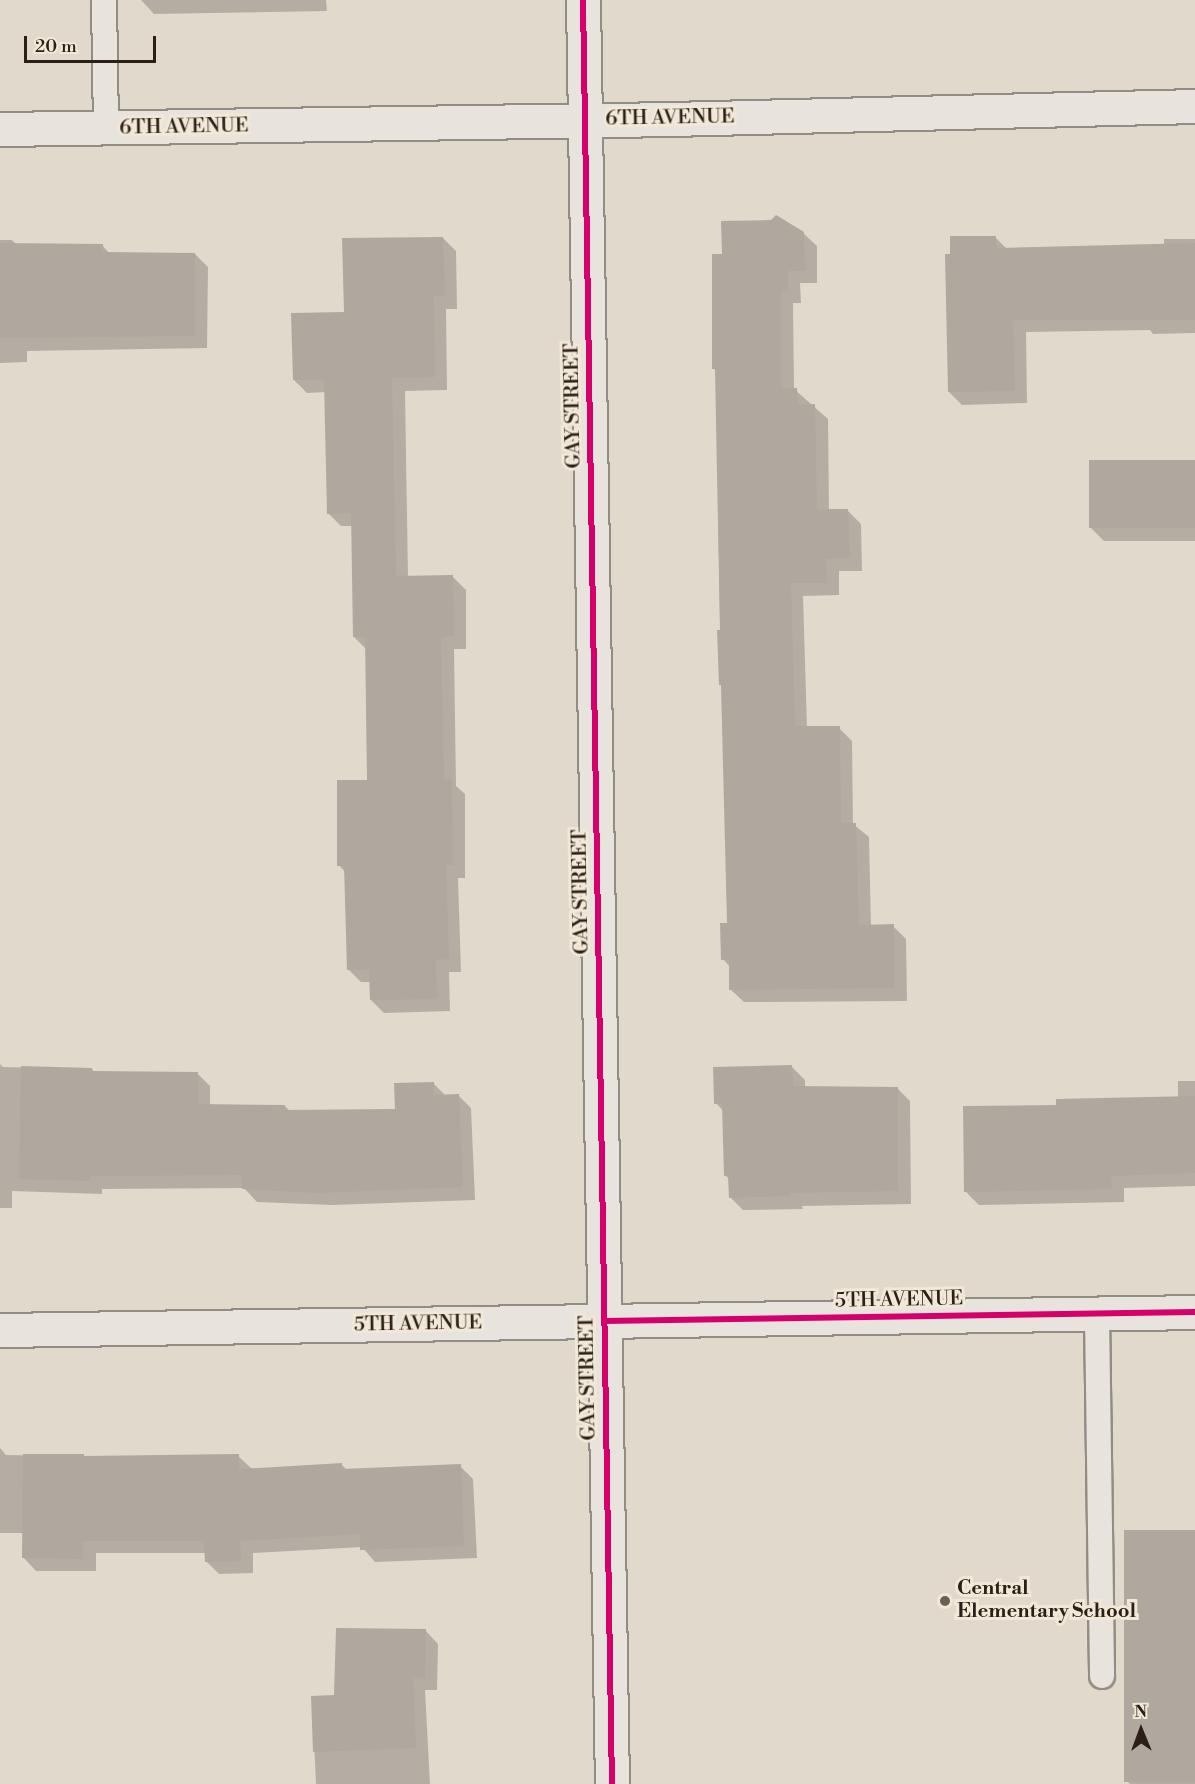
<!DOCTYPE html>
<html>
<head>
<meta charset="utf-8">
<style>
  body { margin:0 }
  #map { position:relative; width:1195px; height:1784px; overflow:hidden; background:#e1d9cc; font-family:"Libre Bodoni",serif }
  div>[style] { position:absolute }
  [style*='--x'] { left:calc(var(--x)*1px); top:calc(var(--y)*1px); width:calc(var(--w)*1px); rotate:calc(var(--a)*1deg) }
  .shadow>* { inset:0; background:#0003 }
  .building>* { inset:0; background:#aea89f; transform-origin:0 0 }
  .roads { filter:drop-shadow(2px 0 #928d84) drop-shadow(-2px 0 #928d84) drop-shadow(0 2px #928d84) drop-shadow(0 -2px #928d84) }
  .service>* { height:24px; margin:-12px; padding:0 12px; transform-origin:12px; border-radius:12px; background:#e8e4dd }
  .minor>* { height:33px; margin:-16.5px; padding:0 16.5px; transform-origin:16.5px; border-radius:16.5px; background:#e8e4dd }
  .tertiary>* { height:33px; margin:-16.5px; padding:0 16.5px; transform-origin:16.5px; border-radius:16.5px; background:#e8e4dd }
  .cycleway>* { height:6px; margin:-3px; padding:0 3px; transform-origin:3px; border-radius:3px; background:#d6006c }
  .dots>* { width:16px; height:16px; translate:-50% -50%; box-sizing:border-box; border:3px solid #f1e8d8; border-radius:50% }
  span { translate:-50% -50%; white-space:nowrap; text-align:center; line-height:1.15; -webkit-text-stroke:6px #f1e8d8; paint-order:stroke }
  .street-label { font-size:20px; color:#2a2017 }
  .poi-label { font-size:20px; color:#2a2017; font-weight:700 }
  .left { translate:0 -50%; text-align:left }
  .north { position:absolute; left:1111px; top:1700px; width:60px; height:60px; -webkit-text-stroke:4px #f1e8d8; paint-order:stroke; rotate:359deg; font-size:16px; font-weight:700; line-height:24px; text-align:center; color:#2a2017 }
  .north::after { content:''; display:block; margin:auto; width:21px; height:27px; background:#2a2017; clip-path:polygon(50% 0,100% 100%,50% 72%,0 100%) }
  .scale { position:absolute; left:24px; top:36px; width:132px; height:27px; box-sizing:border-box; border:3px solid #2a2017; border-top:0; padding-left:8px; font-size:18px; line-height:21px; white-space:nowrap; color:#2a2017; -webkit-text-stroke:4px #f1e8d8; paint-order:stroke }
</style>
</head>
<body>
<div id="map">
  <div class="shadow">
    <div style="clip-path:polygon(141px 0,326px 0,327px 11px,154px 14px)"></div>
    <div style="clip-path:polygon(803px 233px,817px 246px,817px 283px,800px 283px,801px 303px,793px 303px,794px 389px,828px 419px,829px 511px,847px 510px,861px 524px,862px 571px,839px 571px,839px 595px,803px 596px,807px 728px,839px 728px,852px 741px,853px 824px,869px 837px,871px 926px,893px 926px,906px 939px,907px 1001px,744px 1002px,730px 989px,730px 967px,723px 959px,728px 925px,723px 687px,721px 685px,716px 371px,713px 368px,723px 255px)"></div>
    <div style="clip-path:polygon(995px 237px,1007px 249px,1164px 245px,1164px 239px,1195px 239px,1195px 333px,1153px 334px,1150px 330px,1026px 332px,1027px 403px,962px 405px,949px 392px)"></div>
    <div style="clip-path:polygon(443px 238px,456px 251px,457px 309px,446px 309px,447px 390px,405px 391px,408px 577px,453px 577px,466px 590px,466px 649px,454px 649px,456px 786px,465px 794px,465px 878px,458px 878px,461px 972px,449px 972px,450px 1011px,384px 1013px,371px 1000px,371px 982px,361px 982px,348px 969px,345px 872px,339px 865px,369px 781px,366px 649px,354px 637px,352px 526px,341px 526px,328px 513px,326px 392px,307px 393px,294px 380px,345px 313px)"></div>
    <div style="clip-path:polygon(0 240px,12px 240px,17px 245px,102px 245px,110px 254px,195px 254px,208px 267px,207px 348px,27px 351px,27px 362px,0 363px)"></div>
    <div style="clip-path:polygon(1195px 462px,1195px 541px,1104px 541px,1091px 528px)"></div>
    <div style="clip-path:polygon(0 1064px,3px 1067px,92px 1069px,95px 1073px,197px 1073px,210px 1086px,210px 1105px,285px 1106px,290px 1111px,397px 1111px,433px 1083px,446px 1096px,458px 1095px,471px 1108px,475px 1200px,332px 1205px,257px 1202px,244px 1188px,102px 1189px,102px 1194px,12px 1191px,12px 1208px,0 1208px)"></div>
    <div style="clip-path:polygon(792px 1067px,805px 1080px,805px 1088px,897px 1088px,910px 1101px,911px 1204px,802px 1206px,803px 1209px,743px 1210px,730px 1197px,730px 1180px,725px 1175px,724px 1112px,716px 1103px)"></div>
    <div style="clip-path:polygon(1178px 1081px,1195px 1081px,1195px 1186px,1124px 1188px,1124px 1202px,979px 1205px,966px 1192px,1057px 1106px,1178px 1098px)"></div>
    <div style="clip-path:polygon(0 1448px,6px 1455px,83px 1456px,85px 1458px,238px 1456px,252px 1469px,341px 1464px,347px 1470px,460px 1466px,473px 1479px,477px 1558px,375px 1562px,362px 1547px,253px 1553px,253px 1573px,219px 1574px,206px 1561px,206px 1553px,96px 1553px,96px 1571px,36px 1571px,23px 1557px,24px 1533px,0 1533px)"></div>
    <div style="clip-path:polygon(1195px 1532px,1195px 1784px,1130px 1784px,1128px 1782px)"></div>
    <div style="clip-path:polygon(425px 1630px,438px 1644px,437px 1690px,425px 1690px,430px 1784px,316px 1784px,312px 1698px,336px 1697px)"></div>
  </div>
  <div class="building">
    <div style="clip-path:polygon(776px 215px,804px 232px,805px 271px,788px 271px,788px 291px,781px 291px,781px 388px,797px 388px,798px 405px,815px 404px,817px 509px,848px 509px,850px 558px,826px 559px,827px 583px,791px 583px,795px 726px,840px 726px,841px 823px,856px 823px,859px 925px,894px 924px,894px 988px,729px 990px,729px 960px,721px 960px,720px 923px,727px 923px,721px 685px,719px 685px,717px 630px,720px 630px,715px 369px,712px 369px,712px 254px,722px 254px,721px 221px,771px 220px)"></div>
    <div style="clip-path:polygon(950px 236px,996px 236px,996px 248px,1195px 243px,1195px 320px,1013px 320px,1015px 391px,948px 392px,945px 254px,950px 254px)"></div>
    <div style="clip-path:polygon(443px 237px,445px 296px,434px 296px,435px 377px,392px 378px,396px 576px,453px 575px,454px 636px,441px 637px,444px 780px,452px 780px,453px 865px,446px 865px,449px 959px,436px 960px,437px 999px,370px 1000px,369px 970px,347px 970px,344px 866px,337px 866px,337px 780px,367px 780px,365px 637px,353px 637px,351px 513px,327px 514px,324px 380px,293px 380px,291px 313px,344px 312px,342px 238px)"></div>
    <div style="clip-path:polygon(0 243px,103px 244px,103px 252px,195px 253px,195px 336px,0 338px)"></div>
    <div style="left:1195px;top:460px;width:68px;height:106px;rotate:90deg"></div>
    <div style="clip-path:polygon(792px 1065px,793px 1086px,898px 1087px,898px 1191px,790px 1193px,790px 1196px,729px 1198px,728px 1176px,724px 1176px,722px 1104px,714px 1104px,713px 1067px)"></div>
    <div style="clip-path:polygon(21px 1066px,92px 1068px,92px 1071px,198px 1072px,198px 1104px,285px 1105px,285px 1110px,395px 1109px,394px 1083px,434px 1082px,434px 1095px,459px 1094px,463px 1187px,318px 1193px,242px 1189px,242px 1175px,90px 1176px,90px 1181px,19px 1179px)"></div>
    <div style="clip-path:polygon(1195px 1096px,1195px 1173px,1111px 1176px,1112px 1189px,964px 1192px,963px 1106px,1056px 1105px,1056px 1099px)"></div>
    <div style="clip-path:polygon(23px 1454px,84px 1454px,84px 1456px,239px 1454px,239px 1469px,342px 1463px,342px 1469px,461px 1464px,464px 1546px,360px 1550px,360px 1534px,240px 1541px,241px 1561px,205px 1562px,204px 1541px,83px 1541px,83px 1559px,22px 1558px)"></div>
    <div style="left:1195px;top:1530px;width:252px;height:71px;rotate:90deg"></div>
    <div style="clip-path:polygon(336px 1628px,426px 1629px,425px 1678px,413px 1677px,416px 1748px,313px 1752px,311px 1696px,334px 1695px)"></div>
  </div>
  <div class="roads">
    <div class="service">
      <div style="--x:104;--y:0;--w:128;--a:89.1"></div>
      <div style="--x:1097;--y:1314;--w:362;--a:89.2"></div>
    </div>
    <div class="minor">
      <div style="--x:0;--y:129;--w:671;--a:-0.85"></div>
      <div style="--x:671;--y:119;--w:524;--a:-1.42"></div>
      <div style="--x:0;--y:1330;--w:1195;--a:-0.86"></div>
    </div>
    <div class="tertiary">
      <div style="--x:583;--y:0;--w:1784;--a:89.07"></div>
    </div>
  </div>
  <div class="cycleway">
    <div style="--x:583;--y:0;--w:1784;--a:89.07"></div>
    <div style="--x:604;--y:1321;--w:591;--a:-0.87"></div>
  </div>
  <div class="dots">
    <div style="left:945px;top:1601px;background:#6a6156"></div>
  </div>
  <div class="street-label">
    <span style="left:670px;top:118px;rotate:-1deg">6TH AVENUE</span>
    <span style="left:184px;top:127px;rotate:-1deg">6TH AVENUE</span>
    <span style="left:573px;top:406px;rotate:-91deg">GAY STREET</span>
    <span style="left:581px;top:892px;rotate:-91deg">GAY STREET</span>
    <span style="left:899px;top:1300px;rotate:-1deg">5TH AVENUE</span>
    <span style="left:418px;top:1324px;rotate:-1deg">5TH AVENUE</span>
    <span style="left:588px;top:1378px;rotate:-91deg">GAY STREET</span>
  </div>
  <div class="poi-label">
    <span class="left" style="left:957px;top:1600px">Central<br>Elementary School</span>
  </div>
  <div class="north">N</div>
  <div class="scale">20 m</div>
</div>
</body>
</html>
